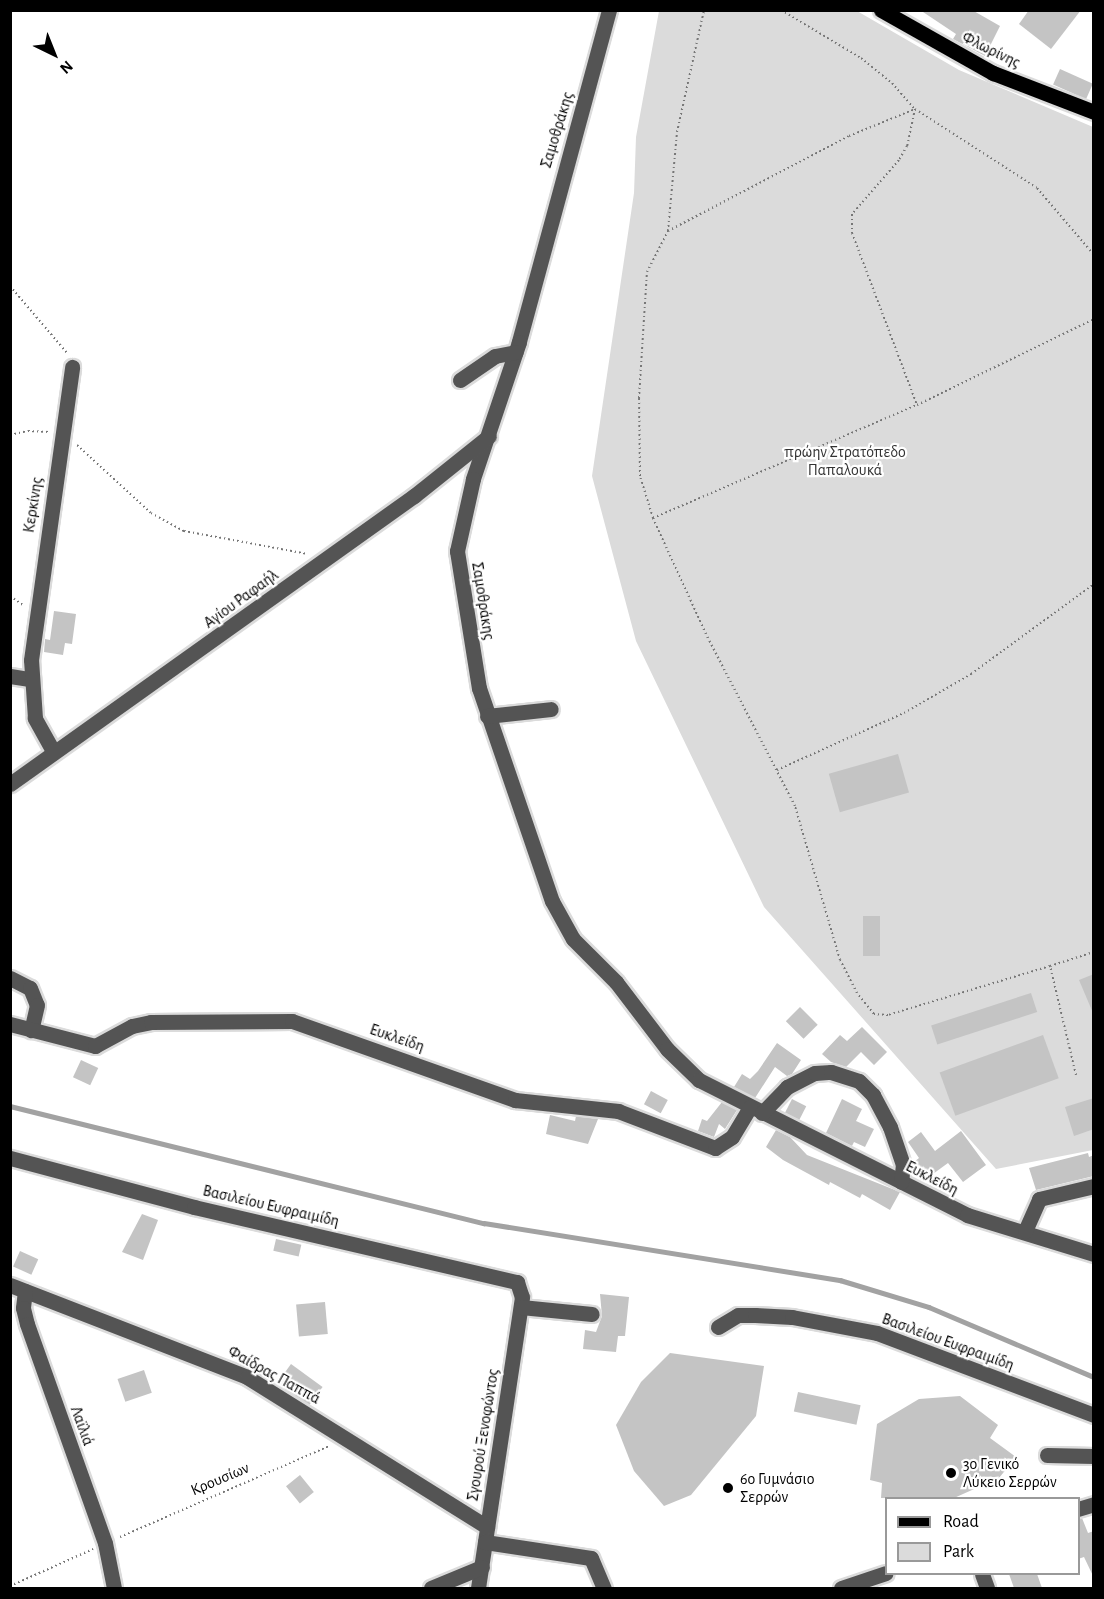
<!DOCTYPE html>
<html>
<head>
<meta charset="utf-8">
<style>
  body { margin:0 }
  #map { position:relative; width:1104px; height:1599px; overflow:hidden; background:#fff; font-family:"Alegreya Sans",sans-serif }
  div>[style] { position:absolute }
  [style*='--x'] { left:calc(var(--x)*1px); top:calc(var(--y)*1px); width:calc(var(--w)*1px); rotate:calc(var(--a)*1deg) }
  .green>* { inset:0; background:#dbdbdb }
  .stream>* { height:4.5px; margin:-2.25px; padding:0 2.25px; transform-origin:2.25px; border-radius:2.25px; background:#a2a2a2 }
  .building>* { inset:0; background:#c4c4c4; transform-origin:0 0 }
  .path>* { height:2px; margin-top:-1px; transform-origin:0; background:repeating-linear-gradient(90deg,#767676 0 1.5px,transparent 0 4.5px) }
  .roads { filter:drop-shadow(2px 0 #dbdbdb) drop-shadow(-2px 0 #dbdbdb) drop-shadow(0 2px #dbdbdb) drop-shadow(0 -2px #dbdbdb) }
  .minor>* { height:15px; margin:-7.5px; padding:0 7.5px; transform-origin:7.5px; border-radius:7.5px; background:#545454 }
  .major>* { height:15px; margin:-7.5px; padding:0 7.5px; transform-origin:7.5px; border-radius:7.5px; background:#000 }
  .dots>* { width:16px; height:16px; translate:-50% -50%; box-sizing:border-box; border:3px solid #fff; border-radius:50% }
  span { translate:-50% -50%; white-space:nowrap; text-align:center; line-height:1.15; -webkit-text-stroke:4.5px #fff; paint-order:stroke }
  .street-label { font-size:16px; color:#000 }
  .park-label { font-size:16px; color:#323232 }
  .poi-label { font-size:16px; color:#000 }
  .left { translate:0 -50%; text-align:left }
  .frame { position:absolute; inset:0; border:12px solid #000; pointer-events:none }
  .legend { position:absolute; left:885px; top:1497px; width:195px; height:78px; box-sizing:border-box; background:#fff; border:2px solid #999; margin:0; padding:8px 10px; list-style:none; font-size:18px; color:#000 }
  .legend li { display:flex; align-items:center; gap:12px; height:30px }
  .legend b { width:30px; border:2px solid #999 }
  .north { position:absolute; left:24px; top:24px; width:60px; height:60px; -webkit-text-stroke:4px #fff; paint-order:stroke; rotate:137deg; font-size:16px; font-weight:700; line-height:24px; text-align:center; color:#000 }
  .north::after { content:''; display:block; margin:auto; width:21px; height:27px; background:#000; clip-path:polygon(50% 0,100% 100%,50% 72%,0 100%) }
</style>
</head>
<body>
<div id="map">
  <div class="green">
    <div style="clip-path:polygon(659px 11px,857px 11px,959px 70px,1093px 127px,1093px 1150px,996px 1169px,764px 907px,636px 641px,592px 476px,634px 193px,636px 137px)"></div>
  </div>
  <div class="stream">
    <div style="--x:10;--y:1106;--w:488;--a:13.9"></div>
    <div style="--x:484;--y:1223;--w:361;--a:9.1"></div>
    <div style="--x:840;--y:1280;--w:93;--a:16.9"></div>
    <div style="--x:929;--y:1307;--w:179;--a:23"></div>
  </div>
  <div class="building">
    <div style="clip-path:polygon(920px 10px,972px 10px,1000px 26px,985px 56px,953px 39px,956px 34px)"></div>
    <div style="clip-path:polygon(1029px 10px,1081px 10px,1051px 49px,1019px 24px)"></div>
    <div style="left:1060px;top:69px;width:36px;height:17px;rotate:24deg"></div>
    <div style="clip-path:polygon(54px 611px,76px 614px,72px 644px,65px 643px,63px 655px,44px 652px,45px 639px,50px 640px)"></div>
    <div style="left:898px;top:754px;width:40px;height:72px;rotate:74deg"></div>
    <div style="left:863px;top:916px;width:17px;height:40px"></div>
    <div style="clip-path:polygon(1094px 974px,1094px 1013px,1093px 1013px,1079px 980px)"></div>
    <div style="left:1031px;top:993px;width:20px;height:105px;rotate:72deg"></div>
    <div style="left:800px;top:1007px;width:25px;height:20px;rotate:45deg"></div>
    <div style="clip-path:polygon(862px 1027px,887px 1052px,874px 1065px,861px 1052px,846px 1067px,831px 1062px,822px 1054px,840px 1035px,847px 1041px)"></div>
    <div style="left:1043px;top:1035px;width:46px;height:110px;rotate:70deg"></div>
    <div style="clip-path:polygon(777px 1043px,801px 1060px,792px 1074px,787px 1076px,775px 1067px,755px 1098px,734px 1087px,742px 1074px,750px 1079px,758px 1071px)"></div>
    <div style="left:81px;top:1060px;width:19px;height:19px;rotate:25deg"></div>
    <div style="left:651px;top:1091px;width:19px;height:15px;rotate:28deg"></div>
    <div style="clip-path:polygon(1094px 1098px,1094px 1129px,1074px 1136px,1065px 1107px)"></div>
    <div style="left:792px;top:1099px;width:16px;height:16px;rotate:27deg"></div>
    <div style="clip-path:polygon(842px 1099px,862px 1109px,856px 1121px,874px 1129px,865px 1147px,854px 1142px,852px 1146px,826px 1133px)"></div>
    <div style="clip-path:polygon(722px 1102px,737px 1110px,725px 1129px,719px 1124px,714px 1137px,698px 1131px,702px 1119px,707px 1121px)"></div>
    <div style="clip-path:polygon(550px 1115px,575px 1121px,576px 1116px,598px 1119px,588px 1144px,546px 1134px)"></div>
    <div style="clip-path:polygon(776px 1130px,790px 1137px,807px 1155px,900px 1192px,890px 1210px,862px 1194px,860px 1198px,830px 1182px,829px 1185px,783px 1160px,766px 1147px)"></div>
    <div style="clip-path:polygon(961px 1131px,986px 1165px,963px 1182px,948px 1163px,926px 1179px,914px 1162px,919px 1158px,908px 1142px,921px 1132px,935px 1151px)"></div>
    <div style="clip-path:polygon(1088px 1153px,1089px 1157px,1094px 1155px,1094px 1176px,1036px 1190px,1029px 1168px)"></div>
    <div style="clip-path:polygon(142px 1214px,158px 1220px,143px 1260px,122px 1252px)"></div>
    <div style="left:276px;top:1239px;width:26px;height:12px;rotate:13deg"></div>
    <div style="left:20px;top:1251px;width:20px;height:17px;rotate:24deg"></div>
    <div style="clip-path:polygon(600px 1294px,629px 1297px,625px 1336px,618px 1336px,616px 1352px,583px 1349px,585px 1330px,596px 1332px,602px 1316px)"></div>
    <div style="left:325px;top:1302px;width:32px;height:29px;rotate:85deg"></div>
    <div style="clip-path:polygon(670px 1353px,764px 1366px,756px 1416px,691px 1495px,664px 1506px,634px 1471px,616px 1425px,641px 1382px)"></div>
    <div style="left:291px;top:1364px;width:39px;height:24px;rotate:36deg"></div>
    <div style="left:144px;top:1370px;width:24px;height:28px;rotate:71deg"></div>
    <div style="left:798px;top:1392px;width:64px;height:20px;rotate:12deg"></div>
    <div style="clip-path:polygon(960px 1396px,998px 1425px,990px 1438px,1016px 1457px,999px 1478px,954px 1498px,881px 1498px,882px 1483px,870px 1480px,877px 1424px,919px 1399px)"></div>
    <div style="left:300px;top:1475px;width:22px;height:18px;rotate:51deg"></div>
    <div style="clip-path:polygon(1078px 1518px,1082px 1518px,1088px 1533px,1094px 1531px,1094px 1578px,1084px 1557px,1078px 1559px)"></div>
    <div style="clip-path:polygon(1009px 1574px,1037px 1574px,1042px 1588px,1014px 1588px)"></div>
  </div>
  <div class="path">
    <div style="--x:781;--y:10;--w:93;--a:31"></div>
    <div style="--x:861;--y:58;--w:40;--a:39"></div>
    <div style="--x:892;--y:83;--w:35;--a:49"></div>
    <div style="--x:915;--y:109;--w:38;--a:102"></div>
    <div style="--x:907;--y:146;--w:16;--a:120"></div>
    <div style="--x:899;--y:160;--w:72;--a:131"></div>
    <div style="--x:852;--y:214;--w:19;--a:90"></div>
    <div style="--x:852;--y:233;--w:184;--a:69.3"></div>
    <div style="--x:668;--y:231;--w:99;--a:-84.8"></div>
    <div style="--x:677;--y:132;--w:125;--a:-77.5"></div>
    <div style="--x:10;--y:286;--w:88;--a:49.6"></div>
    <div style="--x:10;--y:435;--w:18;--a:-13"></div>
    <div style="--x:28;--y:431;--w:21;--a:3"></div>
    <div style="--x:77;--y:445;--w:100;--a:42.6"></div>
    <div style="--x:151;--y:513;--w:38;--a:29"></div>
    <div style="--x:184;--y:531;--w:126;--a:10.5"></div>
    <div style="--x:653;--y:518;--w:287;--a:-23.2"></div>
    <div style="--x:917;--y:405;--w:197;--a:-25.9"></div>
    <div style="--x:10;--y:596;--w:16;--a:35"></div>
    <div style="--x:777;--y:770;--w:139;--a:-24.2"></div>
    <div style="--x:904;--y:713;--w:78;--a:-30.2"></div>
    <div style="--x:971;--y:674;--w:152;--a:-36.2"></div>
    <div style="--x:1050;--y:966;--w:46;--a:-17.7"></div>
    <div style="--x:1076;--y:1075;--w:112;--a:-103.4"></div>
    <div style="--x:1050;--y:966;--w:169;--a:163.2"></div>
    <div style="--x:888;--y:1015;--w:14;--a:-176"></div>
    <div style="--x:874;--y:1014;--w:27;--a:-129"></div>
    <div style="--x:857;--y:993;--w:37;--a:-117"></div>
    <div style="--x:840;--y:960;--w:160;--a:-106.3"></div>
    <div style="--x:795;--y:806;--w:194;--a:-117.4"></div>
    <div style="--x:706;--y:634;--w:128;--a:-114.6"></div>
    <div style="--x:653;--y:518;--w:44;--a:-107.2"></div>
    <div style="--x:640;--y:476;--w:78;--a:-90.7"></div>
    <div style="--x:639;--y:398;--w:126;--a:-86.4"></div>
    <div style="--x:647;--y:272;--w:46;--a:-62.9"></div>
    <div style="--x:668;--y:231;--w:204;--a:-27.7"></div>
    <div style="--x:849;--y:136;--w:71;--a:-22.2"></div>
    <div style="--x:915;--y:109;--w:145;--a:32.9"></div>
    <div style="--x:1037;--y:188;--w:88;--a:49.6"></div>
    <div style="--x:120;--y:1537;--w:228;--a:-23.5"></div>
    <div style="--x:10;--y:1586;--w:91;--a:-24"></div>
  </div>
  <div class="roads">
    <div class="minor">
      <div style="--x:609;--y:10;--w:344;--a:105.2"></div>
      <div style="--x:519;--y:342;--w:145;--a:108.6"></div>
      <div style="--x:473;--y:479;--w:74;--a:102.5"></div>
      <div style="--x:457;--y:551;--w:139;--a:80.9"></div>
      <div style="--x:479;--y:688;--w:225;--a:71.1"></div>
      <div style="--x:552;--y:901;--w:43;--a:61.1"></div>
      <div style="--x:573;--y:939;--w:61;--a:45"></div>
      <div style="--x:616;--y:982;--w:84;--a:52.7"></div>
      <div style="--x:667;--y:1049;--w:45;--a:44.1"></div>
      <div style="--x:699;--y:1080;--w:300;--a:26.7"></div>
      <div style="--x:967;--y:1215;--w:133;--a:17.1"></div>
      <div style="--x:460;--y:380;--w:42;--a:-34.4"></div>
      <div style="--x:495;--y:356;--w:21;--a:-11"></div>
      <div style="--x:10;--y:676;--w:20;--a:9"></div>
      <div style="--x:487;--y:716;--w:64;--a:-6.2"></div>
      <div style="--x:53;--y:751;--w:38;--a:-119"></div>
      <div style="--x:35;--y:718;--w:58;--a:-93.9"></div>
      <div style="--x:31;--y:660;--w:296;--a:-82"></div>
      <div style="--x:10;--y:784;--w:496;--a:-35.5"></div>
      <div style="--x:414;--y:496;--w:96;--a:-38.7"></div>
      <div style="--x:10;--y:978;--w:22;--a:27"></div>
      <div style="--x:30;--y:988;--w:18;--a:68"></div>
      <div style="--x:37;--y:1005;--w:26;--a:103"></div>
      <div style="--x:10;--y:1024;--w:88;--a:14.5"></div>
      <div style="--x:95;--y:1046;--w:42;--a:-28.4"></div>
      <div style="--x:132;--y:1026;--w:19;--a:-12"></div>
      <div style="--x:151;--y:1022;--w:141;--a:-0.4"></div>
      <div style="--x:292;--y:1021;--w:237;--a:19.5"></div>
      <div style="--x:515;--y:1100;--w:104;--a:6.1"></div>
      <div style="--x:618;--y:1111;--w:104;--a:20.9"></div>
      <div style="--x:715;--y:1148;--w:20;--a:-33"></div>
      <div style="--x:732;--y:1137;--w:35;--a:-59"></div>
      <div style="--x:762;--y:1113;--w:36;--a:-46"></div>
      <div style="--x:787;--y:1087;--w:31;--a:-27"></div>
      <div style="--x:815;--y:1073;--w:16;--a:-4"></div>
      <div style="--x:831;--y:1072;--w:29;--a:18"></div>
      <div style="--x:859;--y:1081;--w:20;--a:45"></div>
      <div style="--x:873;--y:1095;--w:36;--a:62"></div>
      <div style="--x:890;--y:1127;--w:39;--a:71"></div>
      <div style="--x:903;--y:1164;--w:18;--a:96"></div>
      <div style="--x:10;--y:1158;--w:190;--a:14.9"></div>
      <div style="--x:194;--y:1207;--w:332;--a:13.1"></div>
      <div style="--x:517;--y:1282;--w:16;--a:72"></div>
      <div style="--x:522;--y:1297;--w:294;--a:98.6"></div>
      <div style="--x:1025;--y:1231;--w:35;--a:-66"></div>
      <div style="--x:1039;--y:1199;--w:57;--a:-13.3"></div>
      <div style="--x:10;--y:1285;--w:254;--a:21.2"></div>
      <div style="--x:247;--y:1377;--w:283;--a:32"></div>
      <div style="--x:25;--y:1291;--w:17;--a:97"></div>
      <div style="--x:23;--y:1308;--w:16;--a:76"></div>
      <div style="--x:27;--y:1324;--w:232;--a:70.4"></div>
      <div style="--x:105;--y:1543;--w:46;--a:78.7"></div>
      <div style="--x:521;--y:1307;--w:71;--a:5.6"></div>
      <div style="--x:718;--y:1327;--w:23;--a:-31"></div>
      <div style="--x:738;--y:1315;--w:17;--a:0"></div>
      <div style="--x:755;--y:1315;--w:37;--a:3"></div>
      <div style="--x:792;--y:1317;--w:86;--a:10.7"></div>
      <div style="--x:877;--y:1333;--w:232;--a:20.7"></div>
      <div style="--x:1047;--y:1455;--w:47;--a:1.2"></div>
      <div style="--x:1078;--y:1509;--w:17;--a:-17"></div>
      <div style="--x:485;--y:1542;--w:107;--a:8.6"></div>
      <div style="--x:591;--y:1558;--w:33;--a:67"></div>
      <div style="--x:982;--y:1574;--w:15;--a:70"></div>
      <div style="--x:431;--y:1588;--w:55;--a:-22.4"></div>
      <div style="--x:841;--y:1588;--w:47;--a:-18.4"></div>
    </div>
    <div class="major">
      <div style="--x:881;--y:10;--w:129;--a:29.4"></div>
      <div style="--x:993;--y:73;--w:108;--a:21.1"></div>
    </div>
  </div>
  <div class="dots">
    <div style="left:951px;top:1473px;background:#000"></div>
    <div style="left:728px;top:1488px;background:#000"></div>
  </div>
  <div class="street-label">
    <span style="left:991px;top:50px;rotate:26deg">Φλωρίνης</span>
    <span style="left:557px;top:130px;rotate:-73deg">Σαμοθράκης</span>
    <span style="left:33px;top:505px;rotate:-81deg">Κερκίνης</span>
    <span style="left:241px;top:599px;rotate:-36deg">Αγίου Ραφαήλ</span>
    <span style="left:483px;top:601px;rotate:81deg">Σαμοθράκης</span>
    <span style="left:397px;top:1038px;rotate:19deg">Ευκλείδη</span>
    <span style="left:932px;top:1178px;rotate:27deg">Ευκλείδη</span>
    <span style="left:271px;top:1206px;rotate:13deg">Βασιλείου Ευφραιμίδη</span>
    <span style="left:948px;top:1342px;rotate:20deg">Βασιλείου Ευφραιμίδη</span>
    <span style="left:274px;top:1375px;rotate:29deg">Φαίδρας Παππά</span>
    <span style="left:82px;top:1426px;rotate:70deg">Λαϊλιά</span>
    <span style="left:483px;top:1435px;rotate:-81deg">Σγουρού Ξενοφώντος</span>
    <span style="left:220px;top:1479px;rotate:-23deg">Κρουσίων</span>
  </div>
  <div class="park-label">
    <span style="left:845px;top:461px">πρώην Στρατόπεδο<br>Παπαλουκά</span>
  </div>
  <div class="poi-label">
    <span class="left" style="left:963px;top:1473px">3ο Γενικό<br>Λύκειο Σερρών</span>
    <span class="left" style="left:740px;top:1488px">6ο Γυμνάσιο<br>Σερρών</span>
  </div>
  <div class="frame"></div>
  <ul class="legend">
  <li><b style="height:8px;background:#000"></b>Road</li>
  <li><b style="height:16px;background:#dbdbdb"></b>Park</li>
  </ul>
  <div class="north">N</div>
</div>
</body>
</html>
